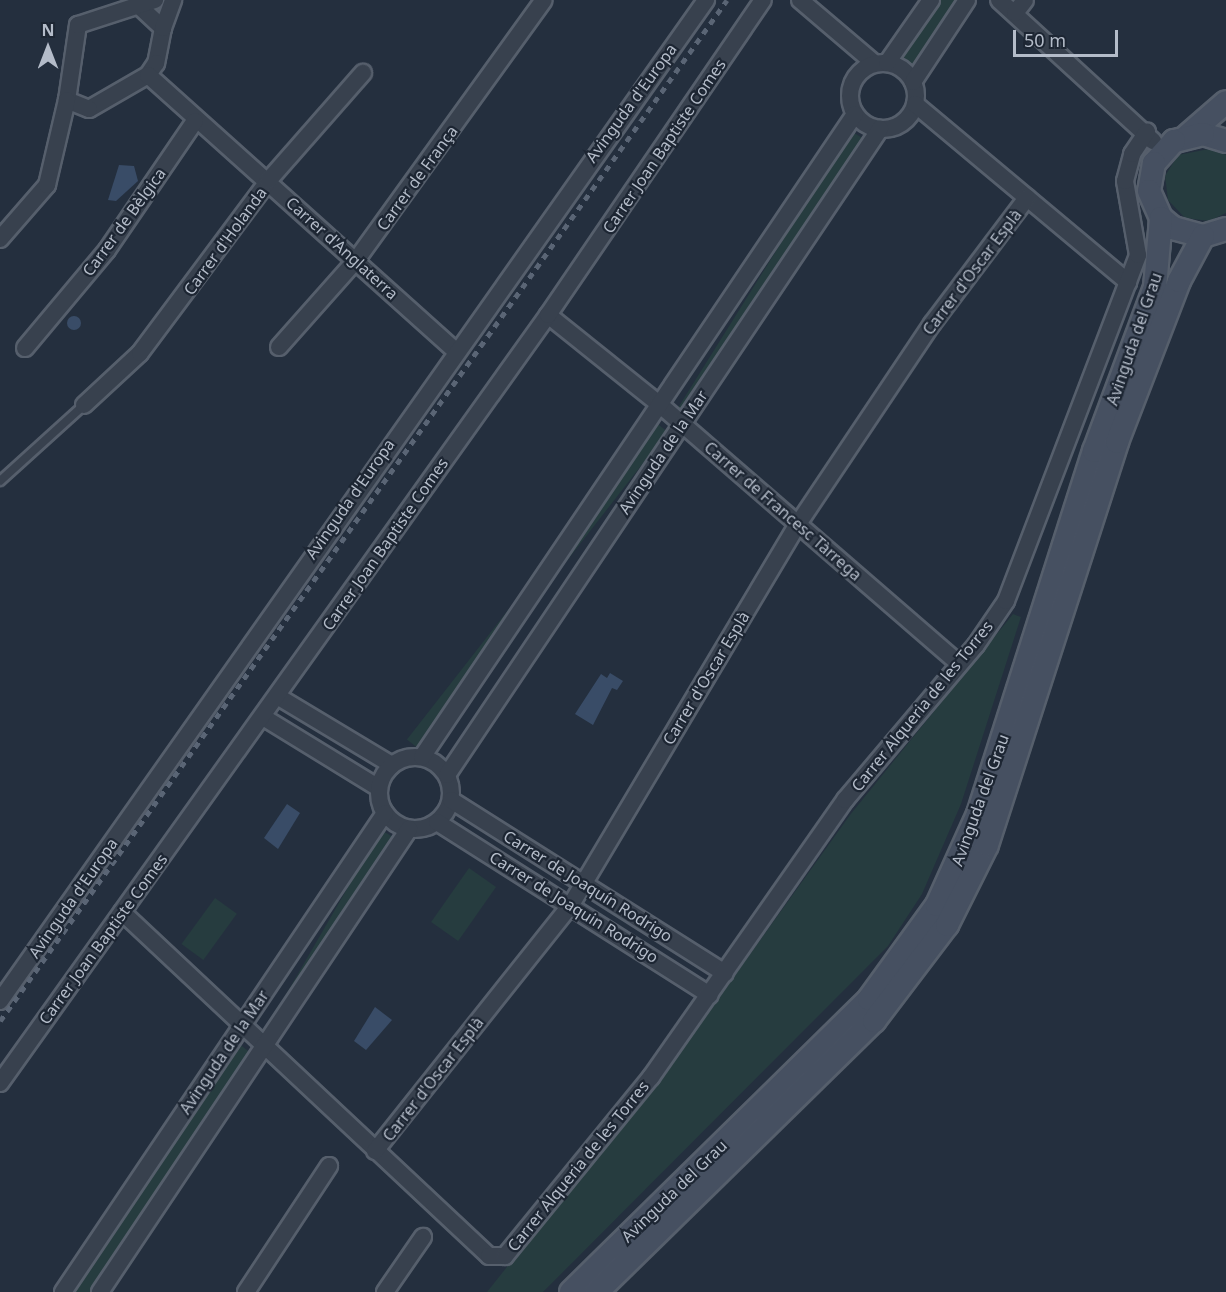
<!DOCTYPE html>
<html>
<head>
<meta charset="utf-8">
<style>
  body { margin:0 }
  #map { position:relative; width:1226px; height:1292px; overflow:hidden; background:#242f3e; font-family:"Noto Sans",sans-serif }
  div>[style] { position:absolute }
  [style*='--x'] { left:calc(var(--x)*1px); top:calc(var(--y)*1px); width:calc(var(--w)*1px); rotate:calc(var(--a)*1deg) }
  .green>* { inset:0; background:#263c3f; transform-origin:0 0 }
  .water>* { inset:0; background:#394c67 }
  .round { border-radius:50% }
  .roads { filter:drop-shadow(2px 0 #565f6c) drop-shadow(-2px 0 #565f6c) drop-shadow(0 2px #565f6c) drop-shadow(0 -2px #565f6c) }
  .lane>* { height:8px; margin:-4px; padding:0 4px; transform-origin:4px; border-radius:4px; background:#38414e }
  .street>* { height:16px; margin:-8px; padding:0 8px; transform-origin:8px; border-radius:8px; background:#38414e }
  .street>.ring { margin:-8px; padding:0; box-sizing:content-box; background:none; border:16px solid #38414e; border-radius:50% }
  .secondary>* { height:22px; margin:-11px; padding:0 11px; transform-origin:11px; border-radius:11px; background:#465061 }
  .rail>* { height:4.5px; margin-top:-2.25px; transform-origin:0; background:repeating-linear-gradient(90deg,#5a6575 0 6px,transparent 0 12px) }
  span { translate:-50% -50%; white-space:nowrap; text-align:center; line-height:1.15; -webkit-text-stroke:4.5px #1d2633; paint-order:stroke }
  .street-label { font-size:16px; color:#b4bcc9 }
  .north { position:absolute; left:18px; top:18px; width:60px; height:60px; -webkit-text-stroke:4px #1d2633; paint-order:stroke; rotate:0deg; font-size:16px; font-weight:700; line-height:24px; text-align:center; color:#b4bcc9 }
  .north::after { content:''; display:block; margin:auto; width:21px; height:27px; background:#b4bcc9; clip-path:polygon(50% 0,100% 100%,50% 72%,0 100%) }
  .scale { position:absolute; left:1013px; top:30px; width:105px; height:27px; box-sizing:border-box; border:3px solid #b4bcc9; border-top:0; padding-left:8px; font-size:18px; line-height:21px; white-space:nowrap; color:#b4bcc9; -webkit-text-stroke:4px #1d2633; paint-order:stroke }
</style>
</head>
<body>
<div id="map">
  <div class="green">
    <div style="clip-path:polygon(940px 0,961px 0,914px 69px,902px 57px)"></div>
    <div style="left:851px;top:131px;width:19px;height:327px;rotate:32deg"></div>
    <div style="clip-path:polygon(1214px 148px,1226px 155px,1226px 213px,1209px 221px,1185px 218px,1168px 200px,1165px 176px,1178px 155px)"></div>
    <div style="left:655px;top:422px;width:16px;height:403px;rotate:38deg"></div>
    <div style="clip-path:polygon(1013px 614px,1021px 617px,961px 804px,922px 894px,888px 946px,543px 1292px,487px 1292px,700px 1024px,850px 815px)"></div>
    <div style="left:381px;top:830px;width:16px;height:230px;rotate:30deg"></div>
    <div style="left:469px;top:868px;width:33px;height:66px;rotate:35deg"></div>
    <div style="left:215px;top:898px;width:27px;height:57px;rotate:36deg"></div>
    <div style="clip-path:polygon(238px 1043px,252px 1054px,90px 1292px,71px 1292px)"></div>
  </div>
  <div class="water">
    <div style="clip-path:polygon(119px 165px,134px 166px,138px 181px,116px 201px,108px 200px)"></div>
    <div class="round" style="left:67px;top:316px;width:14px;height:14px"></div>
    <div style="clip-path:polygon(610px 673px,623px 681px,617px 690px,612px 688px,593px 725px,575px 714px,601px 674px,607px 678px)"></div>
    <div style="clip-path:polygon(287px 804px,300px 813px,278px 849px,264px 838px)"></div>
    <div style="clip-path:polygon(375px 1007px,392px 1020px,366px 1050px,354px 1041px)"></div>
  </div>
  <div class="roads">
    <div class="lane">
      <div style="--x:0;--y:481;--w:113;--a:-42.1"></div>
    </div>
    <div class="street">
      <div style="--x:800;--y:0;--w:97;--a:40.4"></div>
      <div style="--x:999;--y:0;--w:209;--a:42.5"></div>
      <div style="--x:139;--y:6;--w:33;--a:43"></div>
      <div style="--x:163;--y:28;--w:36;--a:101"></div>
      <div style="--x:156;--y:63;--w:14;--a:124"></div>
      <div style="--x:148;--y:75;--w:68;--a:150"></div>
      <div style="--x:89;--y:109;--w:24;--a:-158"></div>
      <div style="--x:67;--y:100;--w:76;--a:-81.7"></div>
      <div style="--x:78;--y:25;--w:81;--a:-18"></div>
      <div style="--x:1015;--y:13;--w:16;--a:-52"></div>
      <div style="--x:163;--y:28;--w:30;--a:-70"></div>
      <div class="ring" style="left:850px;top:63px;width:50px;height:50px"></div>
      <div style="--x:887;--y:63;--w:77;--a:-55.1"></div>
      <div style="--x:148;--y:75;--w:412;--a:41.9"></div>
      <div style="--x:913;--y:82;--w:98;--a:-56.6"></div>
      <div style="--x:915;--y:104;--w:278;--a:39.9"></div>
      <div style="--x:0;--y:239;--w:72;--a:-49"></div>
      <div style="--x:47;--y:185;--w:87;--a:-76.8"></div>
      <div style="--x:548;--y:315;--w:141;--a:38.7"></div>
      <div style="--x:658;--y:403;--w:398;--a:40.9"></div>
      <div style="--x:279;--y:347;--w:118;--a:-48.4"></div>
      <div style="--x:357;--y:259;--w:319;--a:-54.2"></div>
      <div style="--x:25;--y:348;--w:128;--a:-50.1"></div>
      <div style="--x:107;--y:250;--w:156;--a:-55.7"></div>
      <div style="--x:84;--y:405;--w:76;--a:-42.9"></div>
      <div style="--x:140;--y:353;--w:214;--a:-53.3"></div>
      <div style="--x:268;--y:181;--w:144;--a:-48.7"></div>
      <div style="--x:277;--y:696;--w:134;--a:31"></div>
      <div style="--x:263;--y:717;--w:136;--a:31.5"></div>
      <div class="ring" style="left:379px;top:757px;width:56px;height:56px"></div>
      <div style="--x:422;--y:757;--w:775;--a:-56.04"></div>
      <div style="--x:447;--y:775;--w:778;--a:-56.17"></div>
      <div style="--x:451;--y:800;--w:324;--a:32.3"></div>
      <div style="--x:437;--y:822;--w:323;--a:32.4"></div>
      <div style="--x:122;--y:912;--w:503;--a:43.15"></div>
      <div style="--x:489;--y:1256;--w:16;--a:0"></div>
      <div style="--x:505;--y:1256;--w:231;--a:-50.8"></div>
      <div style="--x:651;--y:1077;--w:338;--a:-55"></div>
      <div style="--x:845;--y:800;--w:203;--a:-49.8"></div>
      <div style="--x:976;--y:645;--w:53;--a:-55.7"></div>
      <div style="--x:1006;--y:601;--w:370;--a:-69.1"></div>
      <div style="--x:1138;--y:255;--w:75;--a:-100"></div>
      <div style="--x:1125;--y:181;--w:28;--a:-75"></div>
      <div style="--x:1132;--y:154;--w:27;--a:-56"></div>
      <div style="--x:0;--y:1001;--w:1225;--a:-54.8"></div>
      <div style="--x:0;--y:1083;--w:943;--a:-54.49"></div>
      <div style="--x:548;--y:315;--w:381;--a:-55.7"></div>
      <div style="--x:375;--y:1151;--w:317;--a:-51.5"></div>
      <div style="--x:572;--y:903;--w:441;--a:-59.2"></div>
      <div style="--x:798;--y:524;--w:241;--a:-56.2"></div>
      <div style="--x:932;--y:324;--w:158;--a:-53"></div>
      <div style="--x:63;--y:1292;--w:577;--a:-56.09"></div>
      <div style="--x:100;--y:1292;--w:557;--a:-56.28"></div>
      <div style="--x:246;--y:1292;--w:151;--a:-56.6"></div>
      <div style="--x:385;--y:1292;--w:67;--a:-55.4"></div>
    </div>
    <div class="secondary">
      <div style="--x:1188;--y:135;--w:50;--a:-41"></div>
      <div style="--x:1226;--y:141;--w:24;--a:-163"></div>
      <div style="--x:1203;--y:134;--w:30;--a:166"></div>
      <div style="--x:1174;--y:141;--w:30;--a:132"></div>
      <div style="--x:1154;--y:163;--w:28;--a:100"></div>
      <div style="--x:1149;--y:191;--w:30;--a:66"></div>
      <div style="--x:1161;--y:218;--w:16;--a:40"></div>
      <div style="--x:1173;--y:228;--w:31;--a:15"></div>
      <div style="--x:1203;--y:236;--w:24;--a:-17"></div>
      <div style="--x:571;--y:1292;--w:418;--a:-44.5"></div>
      <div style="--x:869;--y:999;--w:116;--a:-54.1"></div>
      <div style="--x:937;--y:905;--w:100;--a:-65.7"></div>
      <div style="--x:978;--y:814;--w:381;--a:-72.3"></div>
      <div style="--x:1094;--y:451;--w:175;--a:-69.6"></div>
      <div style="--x:1155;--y:287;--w:69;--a:-85"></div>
      <div style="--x:597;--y:1292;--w:388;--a:-44.4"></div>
      <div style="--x:874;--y:1021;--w:121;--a:-52.8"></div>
      <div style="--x:947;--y:925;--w:89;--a:-63.4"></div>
      <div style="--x:987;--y:845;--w:423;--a:-72.1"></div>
      <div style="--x:1117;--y:442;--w:173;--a:-68.9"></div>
      <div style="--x:1179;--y:281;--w:51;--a:-61.9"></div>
    </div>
  </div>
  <div class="rail">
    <div style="--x:0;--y:1021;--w:1253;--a:-54.55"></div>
  </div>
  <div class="street-label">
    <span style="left:631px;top:103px;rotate:-54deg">Avinguda d'Europa</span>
    <span style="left:664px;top:146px;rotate:-56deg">Carrer Joan Baptiste Comes</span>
    <span style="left:417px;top:178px;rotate:-54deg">Carrer de França</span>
    <span style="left:124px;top:222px;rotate:-54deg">Carrer de Bèlgica</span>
    <span style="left:225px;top:241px;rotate:-54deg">Carrer d'Holanda</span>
    <span style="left:342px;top:248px;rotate:42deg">Carrer d'Anglaterra</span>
    <span style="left:972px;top:272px;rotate:-53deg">Carrer d'Oscar Esplà</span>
    <span style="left:1134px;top:339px;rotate:-71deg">Avinguda del Grau</span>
    <span style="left:663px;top:452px;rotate:-56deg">Avinguda de la Mar</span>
    <span style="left:350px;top:499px;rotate:-55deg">Avinguda d'Europa</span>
    <span style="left:783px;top:511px;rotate:41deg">Carrer de Francesc Tàrrega</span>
    <span style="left:385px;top:544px;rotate:-55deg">Carrer Joan Baptiste Comes</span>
    <span style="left:706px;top:678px;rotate:-59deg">Carrer d'Oscar Esplà</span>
    <span style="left:922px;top:706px;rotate:-51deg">Carrer Alqueria de les Torres</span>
    <span style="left:980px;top:800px;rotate:-70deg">Avinguda del Grau</span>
    <span style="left:588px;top:886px;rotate:32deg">Carrer de Joaquín Rodrigo</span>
    <span style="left:73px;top:898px;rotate:-55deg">Avinguda d'Europa</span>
    <span style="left:574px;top:907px;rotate:32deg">Carrer de Joaquin Rodrigo</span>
    <span style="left:103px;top:939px;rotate:-54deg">Carrer Joan Baptiste Comes</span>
    <span style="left:224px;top:1052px;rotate:-56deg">Avinguda de la Mar</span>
    <span style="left:433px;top:1079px;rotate:-52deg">Carrer d'Oscar Esplà</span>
    <span style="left:578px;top:1166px;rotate:-51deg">Carrer Alqueria de les Torres</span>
    <span style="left:674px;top:1191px;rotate:-44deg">Avinguda del Grau</span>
  </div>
  <div class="north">N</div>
  <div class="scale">50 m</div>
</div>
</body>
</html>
